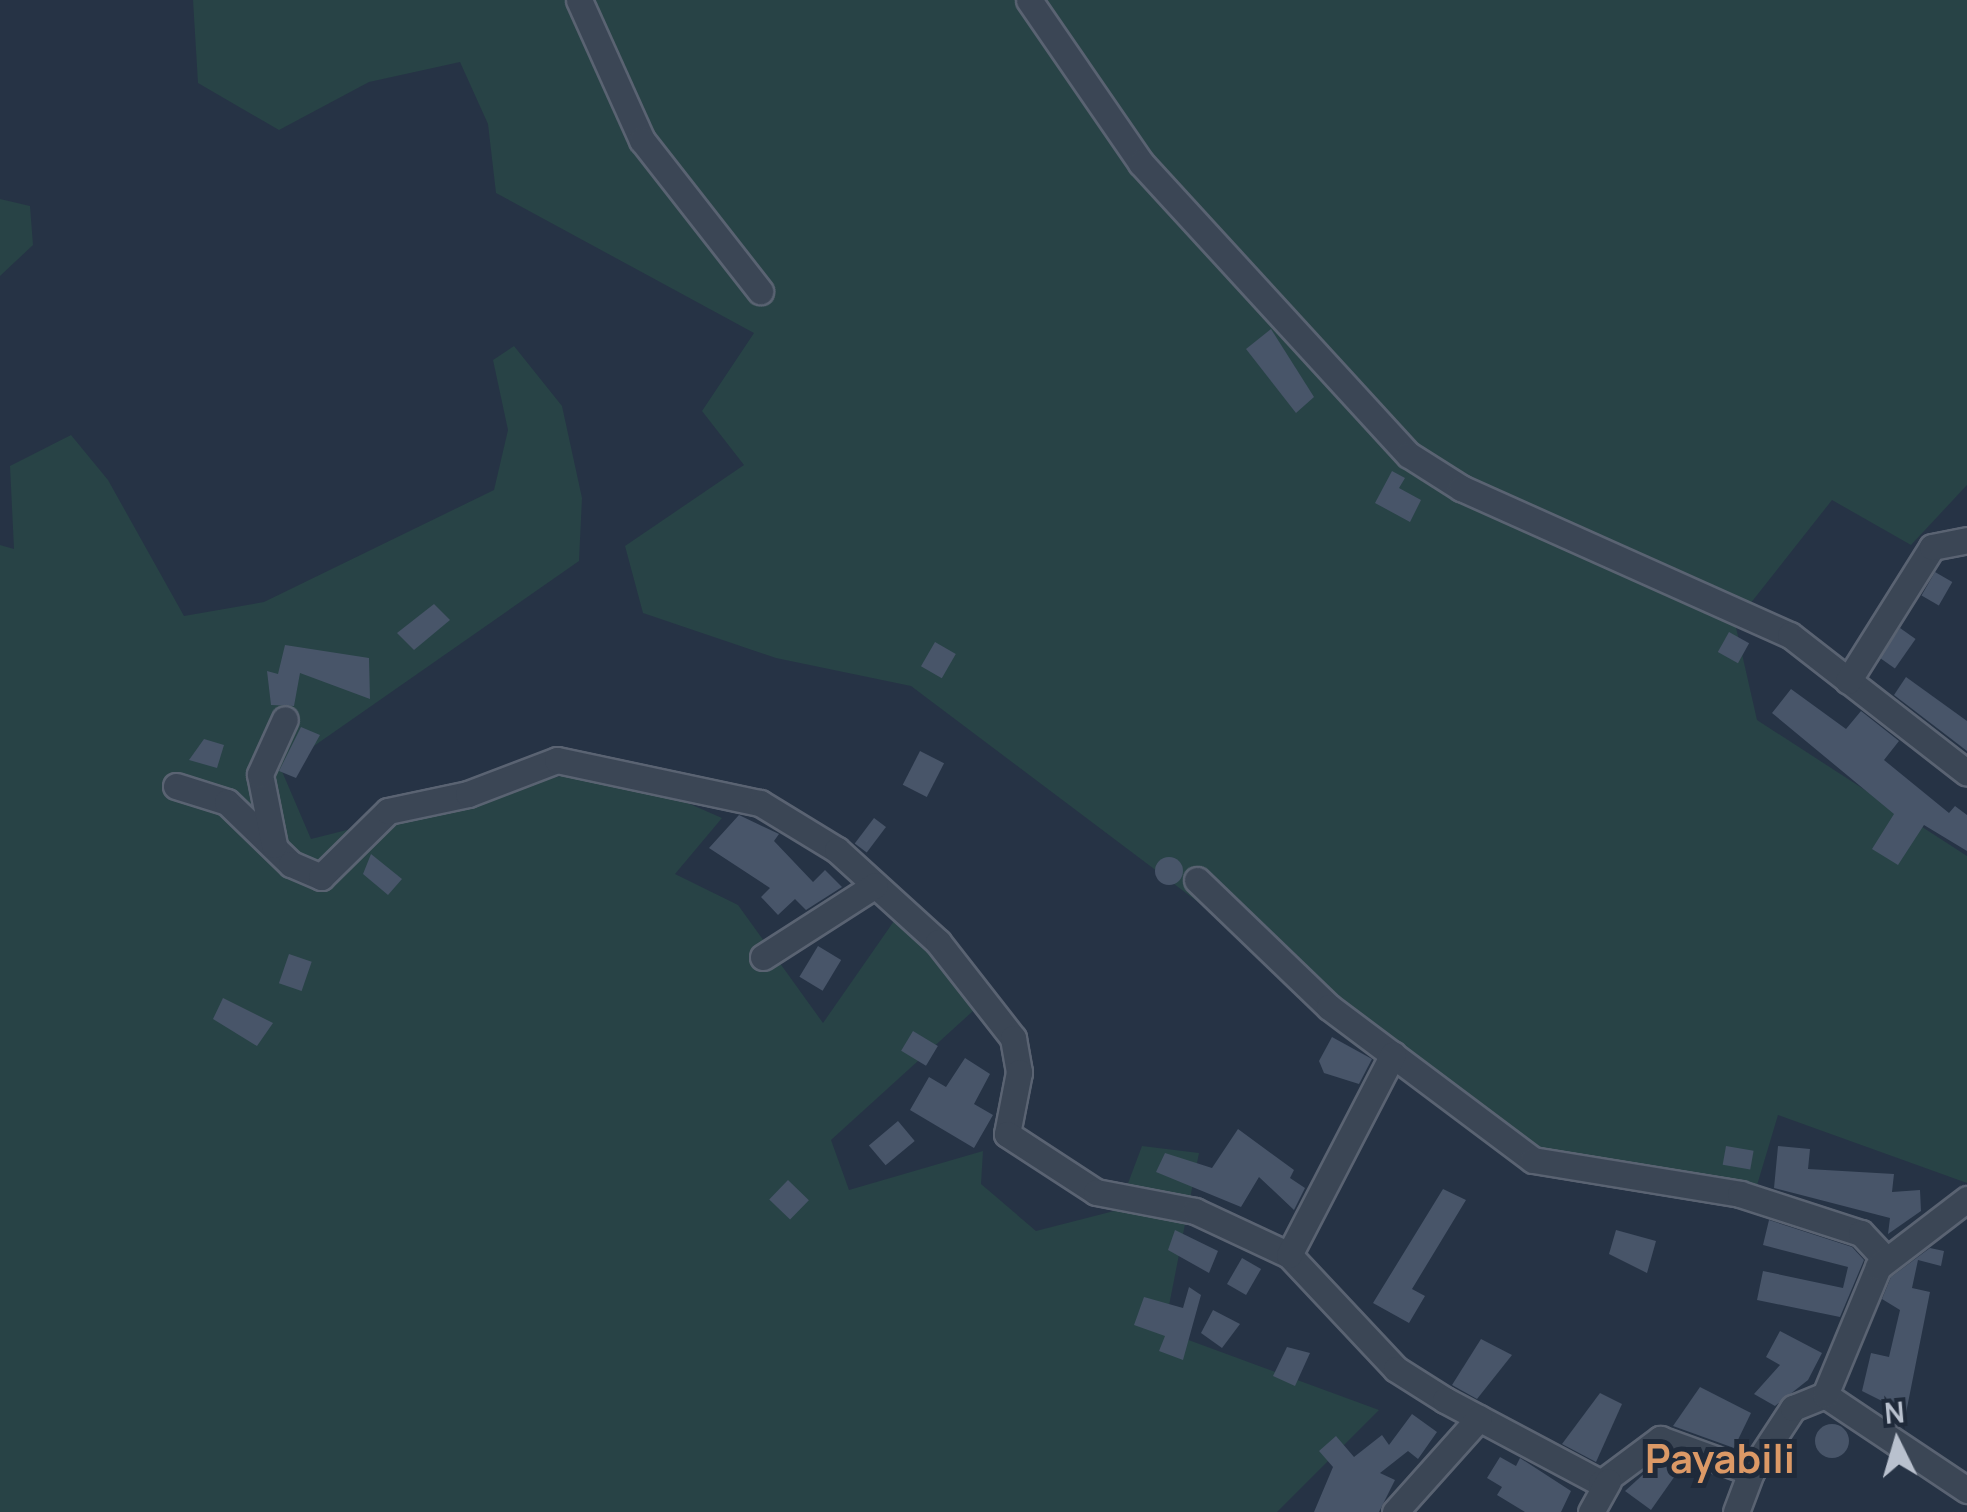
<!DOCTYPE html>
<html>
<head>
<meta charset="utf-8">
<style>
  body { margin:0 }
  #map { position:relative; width:1967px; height:1512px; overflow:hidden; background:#263345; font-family:Manrope,sans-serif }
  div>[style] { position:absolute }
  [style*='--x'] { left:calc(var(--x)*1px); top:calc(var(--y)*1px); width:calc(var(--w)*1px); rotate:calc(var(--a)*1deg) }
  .green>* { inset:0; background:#284346 }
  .building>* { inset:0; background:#485569; transform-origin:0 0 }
  .round { border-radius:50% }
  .roads { filter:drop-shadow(2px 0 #5a6372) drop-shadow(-2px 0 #5a6372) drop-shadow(0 2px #5a6372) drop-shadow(0 -2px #5a6372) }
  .minor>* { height:25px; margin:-12.5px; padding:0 12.5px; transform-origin:12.5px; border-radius:12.5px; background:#3b4655 }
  span { translate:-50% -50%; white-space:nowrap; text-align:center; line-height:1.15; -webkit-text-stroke:10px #1f2a3a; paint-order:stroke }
  .quarter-label { font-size:40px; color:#dc9966; font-weight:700 }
  .north { position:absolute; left:1847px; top:1392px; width:100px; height:100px; -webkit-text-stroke:8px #1f2a3a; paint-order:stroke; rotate:355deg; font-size:28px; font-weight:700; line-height:40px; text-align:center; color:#b9c1ce }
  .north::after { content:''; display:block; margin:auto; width:35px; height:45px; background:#b9c1ce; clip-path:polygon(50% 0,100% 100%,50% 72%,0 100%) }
</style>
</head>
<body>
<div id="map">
  <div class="green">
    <div style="clip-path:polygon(193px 0,1967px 0,1967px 485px,1911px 545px,1832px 500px,1735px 623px,1757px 720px,1967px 856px,1967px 1183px,1778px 1115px,1752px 1202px,1550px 1167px,911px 686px,776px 658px,643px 613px,625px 546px,744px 465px,702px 411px,754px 333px,496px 193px,488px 124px,460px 62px,369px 82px,279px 130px,198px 83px)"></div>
    <div style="clip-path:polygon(0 199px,30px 206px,33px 245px,0 276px)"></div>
    <div style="clip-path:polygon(514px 346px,562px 406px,582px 498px,579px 561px,281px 769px,311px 839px,581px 771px,644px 784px,722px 818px,675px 874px,738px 905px,823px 1023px,894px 921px,927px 947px,973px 1011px,831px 1140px,849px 1190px,983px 1151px,981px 1184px,1036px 1231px,1118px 1210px,1142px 1146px,1199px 1153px,1164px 1331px,1379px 1410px,1277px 1512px,0 1512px,0 545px,14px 549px,10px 466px,71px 435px,108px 480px,184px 616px,264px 602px,494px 490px,508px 430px,493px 360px)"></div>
  </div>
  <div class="building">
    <div style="clip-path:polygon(1271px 329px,1314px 397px,1296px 413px,1246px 349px)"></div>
    <div style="clip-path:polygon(1392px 471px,1405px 478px,1399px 488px,1421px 500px,1410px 522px,1375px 503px)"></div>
    <div style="left:1935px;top:572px;width:20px;height:27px;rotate:30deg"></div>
    <div style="clip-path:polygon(434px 604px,450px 620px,414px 650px,397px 633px)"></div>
    <div style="left:1900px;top:628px;width:19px;height:36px;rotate:35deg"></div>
    <div style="left:1729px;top:632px;width:23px;height:23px;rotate:29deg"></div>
    <div style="left:935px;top:642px;width:24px;height:28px;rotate:30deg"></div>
    <div style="clip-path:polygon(285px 645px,369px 658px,370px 699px,300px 673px,294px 706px,271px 705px,267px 671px,278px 674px)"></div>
    <div style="clip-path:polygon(1906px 677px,1967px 721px,1967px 751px,1894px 695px)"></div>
    <div style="clip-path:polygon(1791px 689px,1846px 729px,1861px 711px,1899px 741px,1884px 760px,1949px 813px,1955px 806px,1967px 815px,1967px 851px,1924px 825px,1898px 865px,1872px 849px,1894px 814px,1772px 713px)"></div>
    <div style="clip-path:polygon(301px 727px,320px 735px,296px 778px,279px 771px)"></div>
    <div style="clip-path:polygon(204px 739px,224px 745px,217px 768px,189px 760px)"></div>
    <div style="left:920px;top:751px;width:27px;height:38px;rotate:27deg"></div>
    <div style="clip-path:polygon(739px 815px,779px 834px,774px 841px,813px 882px,825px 870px,842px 887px,806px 910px,795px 899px,778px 915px,761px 897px,770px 888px,709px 848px)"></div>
    <div style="left:874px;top:818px;width:15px;height:32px;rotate:37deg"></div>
    <div style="clip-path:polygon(371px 854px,402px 879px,388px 895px,363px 874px)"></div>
    <div class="round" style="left:1155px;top:857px;width:28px;height:28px"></div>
    <div style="left:818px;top:946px;width:27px;height:36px;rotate:31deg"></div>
    <div style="left:289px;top:954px;width:24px;height:31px;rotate:19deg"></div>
    <div style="clip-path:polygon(223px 998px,273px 1023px,257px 1046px,213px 1019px)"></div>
    <div style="left:913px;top:1031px;width:29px;height:23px;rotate:31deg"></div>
    <div style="clip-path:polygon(1332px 1037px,1372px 1059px,1359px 1084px,1324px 1073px,1319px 1061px)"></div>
    <div style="clip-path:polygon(965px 1058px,990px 1074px,974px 1104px,993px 1115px,974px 1148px,910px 1110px,929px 1077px,946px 1087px)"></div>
    <div style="left:898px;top:1121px;width:26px;height:38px;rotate:50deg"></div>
    <div style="clip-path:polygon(1238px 1129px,1294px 1170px,1290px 1178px,1305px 1188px,1294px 1210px,1259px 1177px,1241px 1207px,1156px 1172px,1165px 1153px,1212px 1168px)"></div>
    <div style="left:1726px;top:1146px;width:28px;height:19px;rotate:10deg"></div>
    <div style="clip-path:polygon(1778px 1146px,1810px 1149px,1808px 1169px,1894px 1174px,1892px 1192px,1920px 1190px,1921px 1211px,1888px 1234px,1890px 1218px,1774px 1188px)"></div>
    <div style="left:788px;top:1180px;width:29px;height:27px;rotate:44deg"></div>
    <div style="clip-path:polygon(1443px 1189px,1466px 1200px,1412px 1289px,1425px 1296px,1409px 1323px,1373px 1303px)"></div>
    <div style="clip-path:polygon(1769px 1220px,1852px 1247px,1864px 1260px,1840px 1317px,1757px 1300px,1763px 1271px,1843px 1288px,1848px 1267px,1763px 1245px)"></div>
    <div style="clip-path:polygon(1175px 1230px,1218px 1251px,1209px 1273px,1168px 1250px)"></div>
    <div style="clip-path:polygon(1616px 1230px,1656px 1241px,1647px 1273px,1609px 1254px)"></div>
    <div style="clip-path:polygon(1930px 1248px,1944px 1251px,1941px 1266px,1918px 1260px,1912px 1288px,1930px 1292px,1906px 1413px,1862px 1391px,1871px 1353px,1889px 1357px,1900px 1310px,1882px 1299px,1891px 1277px)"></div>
    <div style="left:1242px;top:1258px;width:22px;height:30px;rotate:30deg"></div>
    <div style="clip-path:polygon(1189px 1287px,1201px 1295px,1183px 1360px,1159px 1351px,1165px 1336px,1134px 1325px,1144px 1297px,1183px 1308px)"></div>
    <div style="clip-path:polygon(1213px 1310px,1240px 1324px,1222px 1348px,1201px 1333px)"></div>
    <div style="clip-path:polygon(1780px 1331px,1822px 1353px,1808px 1380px,1775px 1406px,1754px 1394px,1780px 1365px,1766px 1357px)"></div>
    <div style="clip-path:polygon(1481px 1339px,1512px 1355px,1477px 1399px,1452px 1385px)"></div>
    <div style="clip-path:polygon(1287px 1347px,1310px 1353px,1295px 1386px,1273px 1376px)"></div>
    <div style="clip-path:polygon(1700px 1387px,1751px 1413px,1734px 1448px,1673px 1426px)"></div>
    <div style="clip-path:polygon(1600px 1393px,1622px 1404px,1596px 1462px,1562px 1444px)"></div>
    <div style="clip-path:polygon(1412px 1414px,1437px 1432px,1418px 1459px,1408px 1451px,1380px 1473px,1395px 1480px,1379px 1512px,1314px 1512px,1333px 1467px,1319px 1451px,1336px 1436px,1354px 1457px,1382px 1435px,1389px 1445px)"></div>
    <div class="round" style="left:1815px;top:1424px;width:34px;height:34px"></div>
    <div style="clip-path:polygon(1500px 1457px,1516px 1466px,1520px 1458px,1571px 1491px,1561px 1512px,1525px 1512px,1497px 1495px,1502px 1487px,1487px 1478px)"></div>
    <div style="clip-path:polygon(1659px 1460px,1677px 1473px,1651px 1510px,1625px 1491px)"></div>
  </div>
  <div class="roads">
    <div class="minor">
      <div style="--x:579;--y:0;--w:154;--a:65.8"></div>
      <div style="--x:642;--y:140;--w:192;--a:52"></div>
      <div style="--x:1029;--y:0;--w:198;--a:55.5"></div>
      <div style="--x:1141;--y:163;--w:396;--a:47.5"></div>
      <div style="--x:1409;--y:455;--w:62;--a:32.4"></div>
      <div style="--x:1461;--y:488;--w:360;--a:24.1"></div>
      <div style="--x:1790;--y:635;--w:224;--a:37.9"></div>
      <div style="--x:1848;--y:681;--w:158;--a:-57.9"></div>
      <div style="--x:1932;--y:547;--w:36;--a:-11"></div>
      <div style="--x:176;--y:786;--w:53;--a:17.4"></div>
      <div style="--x:227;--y:802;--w:89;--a:44.1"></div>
      <div style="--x:291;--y:864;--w:33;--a:23"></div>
      <div style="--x:321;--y:877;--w:94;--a:-44.6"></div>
      <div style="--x:388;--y:811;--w:82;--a:-12"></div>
      <div style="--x:468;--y:794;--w:95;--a:-20.9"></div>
      <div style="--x:557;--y:760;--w:208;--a:12"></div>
      <div style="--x:760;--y:803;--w:90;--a:31.4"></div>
      <div style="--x:837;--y:850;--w:137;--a:42.3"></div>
      <div style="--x:938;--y:942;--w:122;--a:52"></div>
      <div style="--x:1013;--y:1038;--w:35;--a:80"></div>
      <div style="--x:1019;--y:1072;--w:63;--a:101"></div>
      <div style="--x:1007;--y:1134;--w:106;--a:33.1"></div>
      <div style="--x:1096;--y:1192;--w:101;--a:10.9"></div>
      <div style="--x:1195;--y:1211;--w:104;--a:25.1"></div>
      <div style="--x:1289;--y:1255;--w:156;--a:46.8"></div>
      <div style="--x:1396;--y:1369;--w:58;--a:32.3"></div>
      <div style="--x:1445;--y:1400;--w:177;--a:28"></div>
      <div style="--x:1601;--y:1483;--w:74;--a:-36.7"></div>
      <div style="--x:1660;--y:1439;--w:97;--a:19.9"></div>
      <div style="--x:1751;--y:1472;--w:77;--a:-56.7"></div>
      <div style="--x:1793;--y:1408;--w:35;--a:-22"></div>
      <div style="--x:1825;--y:1395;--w:171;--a:33.8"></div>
      <div style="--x:274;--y:845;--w:72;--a:-101.2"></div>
      <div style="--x:260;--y:774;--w:60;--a:-65.6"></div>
      <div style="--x:1197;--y:880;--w:183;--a:43.9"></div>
      <div style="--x:1329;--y:1007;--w:255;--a:36.9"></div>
      <div style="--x:1533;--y:1160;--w:210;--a:9.3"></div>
      <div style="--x:1740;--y:1194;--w:127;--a:17.9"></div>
      <div style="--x:1861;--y:1233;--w:34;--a:47"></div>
      <div style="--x:763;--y:957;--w:133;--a:-32.7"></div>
      <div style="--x:1289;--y:1255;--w:226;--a:-62.6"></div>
      <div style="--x:1825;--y:1395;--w:139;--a:-67.5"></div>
      <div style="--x:1878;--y:1267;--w:112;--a:-37.4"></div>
      <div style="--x:1395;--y:1512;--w:126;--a:-48.2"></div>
      <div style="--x:1591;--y:1512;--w:35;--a:-61"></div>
      <div style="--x:1736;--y:1512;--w:43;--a:-69.4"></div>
    </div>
  </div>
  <div class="quarter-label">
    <span style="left:1720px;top:1458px">Payabili</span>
  </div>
  <div class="north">N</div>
</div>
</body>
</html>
